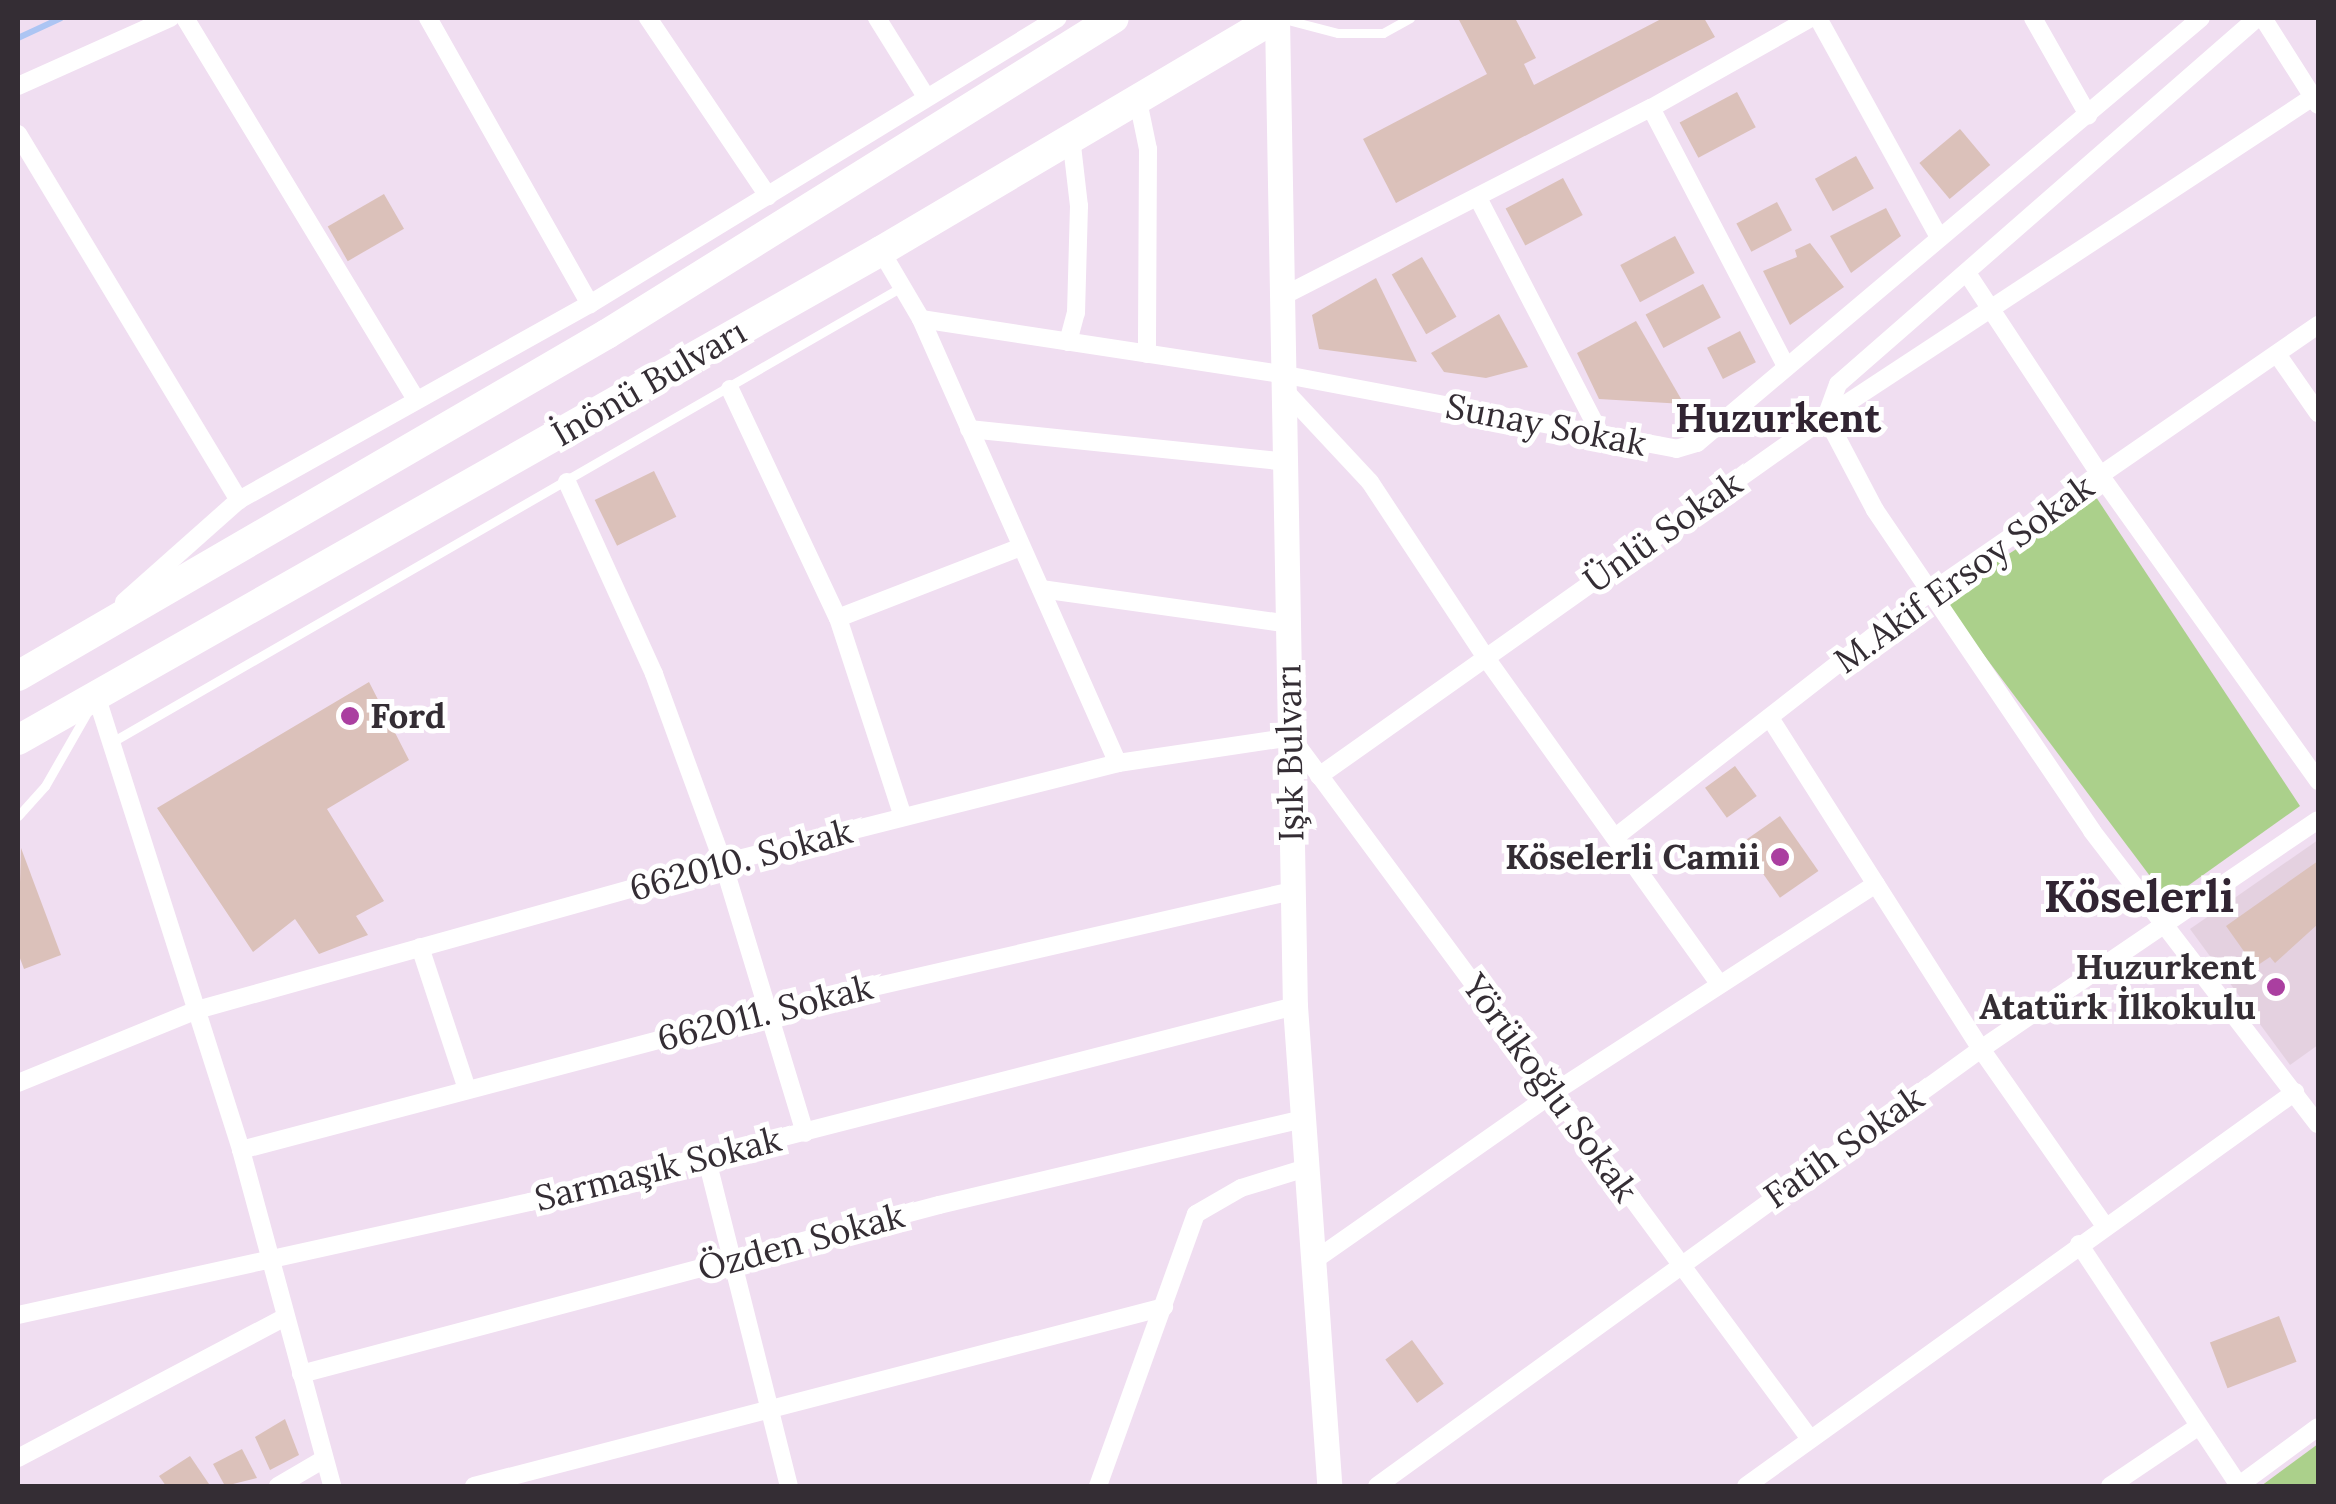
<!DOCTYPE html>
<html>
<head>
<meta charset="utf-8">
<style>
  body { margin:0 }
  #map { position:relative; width:2336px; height:1504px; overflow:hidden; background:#f0def1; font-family:Lora,serif }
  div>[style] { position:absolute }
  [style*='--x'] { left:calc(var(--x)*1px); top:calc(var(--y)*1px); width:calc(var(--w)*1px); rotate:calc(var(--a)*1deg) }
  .education>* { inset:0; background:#e4d1e0 }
  .green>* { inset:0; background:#abd08b }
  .stream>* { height:6px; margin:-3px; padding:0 3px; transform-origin:3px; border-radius:3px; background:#acc5f3 }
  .building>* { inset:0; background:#dbc1ba; transform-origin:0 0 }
  .service>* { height:9px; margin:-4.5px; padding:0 4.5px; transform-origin:4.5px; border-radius:4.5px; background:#fff }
  .minor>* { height:18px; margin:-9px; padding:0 9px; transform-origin:9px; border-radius:9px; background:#fff }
  .secondary>* { height:25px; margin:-12.5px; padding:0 12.5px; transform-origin:12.5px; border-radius:12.5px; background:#fff }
  .trunk>* { height:30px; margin:-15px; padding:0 15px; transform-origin:15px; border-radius:15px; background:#fff }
  .dots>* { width:28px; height:28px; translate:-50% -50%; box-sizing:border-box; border:5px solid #fff; border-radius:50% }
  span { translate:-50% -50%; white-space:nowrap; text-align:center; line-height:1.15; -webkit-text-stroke:10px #fff; paint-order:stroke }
  .street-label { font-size:35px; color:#342d34 }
  .poi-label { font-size:35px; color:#342d34; font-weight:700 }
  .left { translate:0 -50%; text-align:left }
  .right { translate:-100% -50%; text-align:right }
  .quarter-label { font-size:40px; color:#312432; font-weight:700 }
  .district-label { font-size:45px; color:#312432; font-weight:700 }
  .frame { position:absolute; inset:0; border:20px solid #342d34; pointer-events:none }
</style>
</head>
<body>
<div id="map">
  <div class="education">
    <div style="clip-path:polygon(2318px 840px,2318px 1045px,2290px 1065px,2190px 929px)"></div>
  </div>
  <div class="green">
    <div style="clip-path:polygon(2096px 497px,2300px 806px,2168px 900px,1941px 598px)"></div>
    <div style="clip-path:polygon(2318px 1444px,2318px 1486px,2261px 1486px)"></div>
  </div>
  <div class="stream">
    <div style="--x:18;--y:38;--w:47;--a:-24.9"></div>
  </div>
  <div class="building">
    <div style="clip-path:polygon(1458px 18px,1515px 18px,1536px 58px,1524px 64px,1534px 85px,1663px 18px,1704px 18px,1715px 37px,1396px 203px,1363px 139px,1487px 74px)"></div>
    <div style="left:1737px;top:92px;width:40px;height:65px;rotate:62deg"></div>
    <div style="left:1960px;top:129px;width:47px;height:53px;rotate:50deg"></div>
    <div style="left:1856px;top:156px;width:37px;height:47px;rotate:61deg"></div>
    <div style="left:1563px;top:178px;width:42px;height:65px;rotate:62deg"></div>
    <div style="left:384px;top:194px;width:40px;height:65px;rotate:60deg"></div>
    <div style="left:1777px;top:202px;width:32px;height:46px;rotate:62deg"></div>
    <div style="clip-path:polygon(1886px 208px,1901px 236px,1851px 273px,1830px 236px)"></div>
    <div style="left:1675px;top:236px;width:42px;height:62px;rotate:62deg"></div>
    <div style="clip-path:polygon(1810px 243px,1844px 287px,1790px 325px,1763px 271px,1797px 257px,1795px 250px)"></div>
    <div style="left:1422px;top:257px;width:69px;height:35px;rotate:60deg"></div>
    <div style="clip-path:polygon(1376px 278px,1417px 362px,1319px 349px,1312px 315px)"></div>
    <div style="left:1703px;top:284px;width:38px;height:65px;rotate:62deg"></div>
    <div style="clip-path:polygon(1499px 314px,1528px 367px,1486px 378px,1444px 372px,1431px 353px)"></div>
    <div style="clip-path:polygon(1636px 321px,1684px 404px,1599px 399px,1577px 353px)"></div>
    <div style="left:1740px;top:331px;width:35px;height:37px;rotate:63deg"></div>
    <div style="left:654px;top:471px;width:51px;height:66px;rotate:64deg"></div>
    <div style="clip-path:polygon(369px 682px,409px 760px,327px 809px,384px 901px,356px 916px,368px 935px,319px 954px,295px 919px,253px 952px,157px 808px)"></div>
    <div style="left:1735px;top:766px;width:37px;height:37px;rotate:54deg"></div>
    <div style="left:1780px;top:816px;width:67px;height:47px;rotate:55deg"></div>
    <div style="clip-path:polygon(21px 848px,61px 955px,24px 969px,18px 953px)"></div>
    <div style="clip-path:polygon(2318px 861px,2318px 924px,2275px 963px,2270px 957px,2255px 967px,2226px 926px)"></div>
    <div style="left:2279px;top:1316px;width:49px;height:74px;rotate:69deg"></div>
    <div style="left:1412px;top:1340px;width:54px;height:33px;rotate:54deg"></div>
    <div style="clip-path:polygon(285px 1419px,299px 1455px,270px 1470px,255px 1437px)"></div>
    <div style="clip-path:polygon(242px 1449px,257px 1478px,225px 1486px,213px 1464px)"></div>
    <div style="clip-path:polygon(190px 1456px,209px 1484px,166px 1486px,159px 1476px)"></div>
  </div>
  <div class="service">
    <div style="--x:1280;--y:18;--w:60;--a:14.5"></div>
    <div style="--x:1338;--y:33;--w:45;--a:0"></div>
    <div style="--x:1383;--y:33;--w:31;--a:-29"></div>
    <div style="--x:112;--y:742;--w:907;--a:-29.96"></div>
    <div style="--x:18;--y:816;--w:40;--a:-48"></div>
    <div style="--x:45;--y:786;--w:86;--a:-60.2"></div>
  </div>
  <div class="minor">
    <div style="--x:185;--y:18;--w:446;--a:58.8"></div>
    <div style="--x:428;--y:18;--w:329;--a:60.5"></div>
    <div style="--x:648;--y:18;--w:215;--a:56"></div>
    <div style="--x:877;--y:18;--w:91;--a:58.1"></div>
    <div style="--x:1818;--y:18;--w:250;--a:61.1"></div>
    <div style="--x:2033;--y:18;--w:112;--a:60.4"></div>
    <div style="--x:2257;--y:18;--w:556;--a:138.86"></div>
    <div style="--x:1838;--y:384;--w:35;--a:110"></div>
    <div style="--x:1826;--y:417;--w:105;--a:62.2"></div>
    <div style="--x:1875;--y:510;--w:387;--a:55.9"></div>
    <div style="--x:2092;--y:831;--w:370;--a:52.4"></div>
    <div style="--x:2263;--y:18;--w:103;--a:57.7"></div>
    <div style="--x:18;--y:86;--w:167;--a:-24.1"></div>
    <div style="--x:1137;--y:96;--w:54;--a:78.3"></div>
    <div style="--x:1148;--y:149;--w:205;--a:90.3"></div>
    <div style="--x:1651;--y:108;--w:291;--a:62.4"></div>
    <div style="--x:18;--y:134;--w:428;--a:58.9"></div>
    <div style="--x:1478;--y:198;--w:267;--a:62.6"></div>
    <div style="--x:881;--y:251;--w:79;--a:59.5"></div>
    <div style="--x:921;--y:319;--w:486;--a:66.1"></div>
    <div style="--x:1967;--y:273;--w:242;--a:56.6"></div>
    <div style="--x:2100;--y:475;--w:376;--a:54.5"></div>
    <div style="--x:1285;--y:295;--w:411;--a:-27.1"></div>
    <div style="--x:1651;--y:108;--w:184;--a:-29.4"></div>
    <div style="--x:921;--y:319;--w:369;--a:8.7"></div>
    <div style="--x:1286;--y:375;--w:397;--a:10.7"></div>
    <div style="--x:1676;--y:449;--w:22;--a:-16"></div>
    <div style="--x:1697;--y:443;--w:659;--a:-40.14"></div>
    <div style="--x:1068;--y:342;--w:30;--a:-75"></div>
    <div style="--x:1076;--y:313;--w:107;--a:-88.4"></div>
    <div style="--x:1079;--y:206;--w:69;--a:-96.6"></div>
    <div style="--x:2277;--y:354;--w:72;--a:55.2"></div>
    <div style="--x:730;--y:389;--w:253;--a:64.8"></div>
    <div style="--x:838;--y:618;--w:209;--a:71.9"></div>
    <div style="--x:1286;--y:392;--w:123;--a:47"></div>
    <div style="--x:1370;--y:482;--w:211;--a:56.6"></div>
    <div style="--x:1486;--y:658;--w:398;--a:54.4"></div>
    <div style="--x:969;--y:429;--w:320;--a:5.9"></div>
    <div style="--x:567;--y:482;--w:211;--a:65.6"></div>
    <div style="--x:654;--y:674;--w:201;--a:69.9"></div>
    <div style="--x:723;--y:863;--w:282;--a:73.1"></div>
    <div style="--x:1041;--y:589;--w:250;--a:8"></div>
    <div style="--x:124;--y:602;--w:154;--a:-41.6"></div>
    <div style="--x:239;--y:500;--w:402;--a:-29.2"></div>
    <div style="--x:590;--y:304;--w:548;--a:-31.43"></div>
    <div style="--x:838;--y:618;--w:196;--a:-21.2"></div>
    <div style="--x:96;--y:695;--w:478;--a:72.3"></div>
    <div style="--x:241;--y:1150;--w:348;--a:74.8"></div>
    <div style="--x:1770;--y:718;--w:393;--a:57.5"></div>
    <div style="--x:1981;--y:1049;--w:216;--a:55"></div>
    <div style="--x:1319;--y:776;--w:621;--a:-35.3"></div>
    <div style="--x:1826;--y:417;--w:583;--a:-33.31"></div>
    <div style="--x:1618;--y:835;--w:393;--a:-37.9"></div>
    <div style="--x:1928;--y:594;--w:474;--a:-34.6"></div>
    <div style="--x:420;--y:947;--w:150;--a:71.7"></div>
    <div style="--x:18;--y:1083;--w:193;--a:-22.2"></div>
    <div style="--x:197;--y:1010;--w:546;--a:-15.61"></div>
    <div style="--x:723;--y:863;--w:407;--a:-14.2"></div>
    <div style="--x:1118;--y:763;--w:175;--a:-8.5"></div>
    <div style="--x:1291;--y:737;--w:873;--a:53.52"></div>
    <div style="--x:241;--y:1150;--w:546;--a:-14.75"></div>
    <div style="--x:769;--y:1011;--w:537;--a:-12.92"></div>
    <div style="--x:706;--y:1156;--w:340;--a:75.9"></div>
    <div style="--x:2079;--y:1244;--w:290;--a:56.5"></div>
    <div style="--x:1312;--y:1262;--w:298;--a:-35"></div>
    <div style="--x:1556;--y:1091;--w:381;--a:-32.9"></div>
    <div style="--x:18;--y:1315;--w:524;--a:-12.45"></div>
    <div style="--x:530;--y:1202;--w:790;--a:-14.37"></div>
    <div style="--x:301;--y:1374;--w:660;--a:-14.84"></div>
    <div style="--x:939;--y:1205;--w:373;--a:-13.3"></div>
    <div style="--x:18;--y:1458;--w:302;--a:-27.8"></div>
    <div style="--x:278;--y:1486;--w:53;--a:-30.4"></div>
    <div style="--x:474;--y:1486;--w:713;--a:-14.54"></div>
    <div style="--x:1098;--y:1486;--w:289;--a:-70.2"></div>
    <div style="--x:1196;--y:1214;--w:52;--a:-30"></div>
    <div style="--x:1241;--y:1188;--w:68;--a:-17.1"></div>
    <div style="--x:1377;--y:1486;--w:746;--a:-35.89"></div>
    <div style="--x:1981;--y:1049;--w:407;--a:-34.2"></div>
    <div style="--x:1746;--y:1486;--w:676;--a:-35.67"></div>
    <div style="--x:2110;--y:1486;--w:107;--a:-34"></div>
    <div style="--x:2238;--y:1486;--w:99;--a:-36.4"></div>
  </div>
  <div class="secondary">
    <div style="--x:1277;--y:18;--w:988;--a:88.96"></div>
    <div style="--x:1295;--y:1006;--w:481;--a:85.9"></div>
  </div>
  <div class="trunk">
    <div style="--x:18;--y:676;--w:681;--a:-30.14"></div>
    <div style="--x:607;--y:334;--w:597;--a:-31.93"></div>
    <div style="--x:18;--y:740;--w:992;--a:-29.54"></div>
    <div style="--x:881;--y:251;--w:458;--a:-30.6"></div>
  </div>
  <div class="dots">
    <div style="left:350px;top:716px;background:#aa3fa0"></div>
    <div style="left:1780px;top:857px;background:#aa3fa0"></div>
    <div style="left:2276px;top:987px;background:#aa3fa0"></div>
  </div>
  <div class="street-label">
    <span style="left:649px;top:383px;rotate:-30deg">İnönü Bulvarı</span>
    <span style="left:1546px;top:425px;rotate:11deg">Sunay Sokak</span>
    <span style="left:1663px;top:532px;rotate:-35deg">Ünlü Sokak</span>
    <span style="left:1964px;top:574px;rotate:-36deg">M.Akif Ersoy Sokak</span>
    <span style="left:1290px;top:753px;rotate:-91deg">Işık Bulvarı</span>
    <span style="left:741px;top:860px;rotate:-15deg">662010. Sokak</span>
    <span style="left:765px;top:1013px;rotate:-14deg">662011. Sokak</span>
    <span style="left:1550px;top:1088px;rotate:54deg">Yörükoğlu Sokak</span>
    <span style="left:1844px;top:1147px;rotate:-35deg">Fatih Sokak</span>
    <span style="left:658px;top:1169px;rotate:-14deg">Sarmaşık Sokak</span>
    <span style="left:801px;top:1242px;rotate:-15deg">Özden Sokak</span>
  </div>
  <div class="poi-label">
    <span class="left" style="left:370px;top:716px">Ford</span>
    <span class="right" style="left:1760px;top:857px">Köselerli Camii</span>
    <span class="right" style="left:2256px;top:987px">Huzurkent<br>Atatürk İlkokulu</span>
  </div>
  <div class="quarter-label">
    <span style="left:1778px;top:418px">Huzurkent</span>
  </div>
  <div class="district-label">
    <span style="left:2139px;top:896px">Köselerli</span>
  </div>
  <div class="frame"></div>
</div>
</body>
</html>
